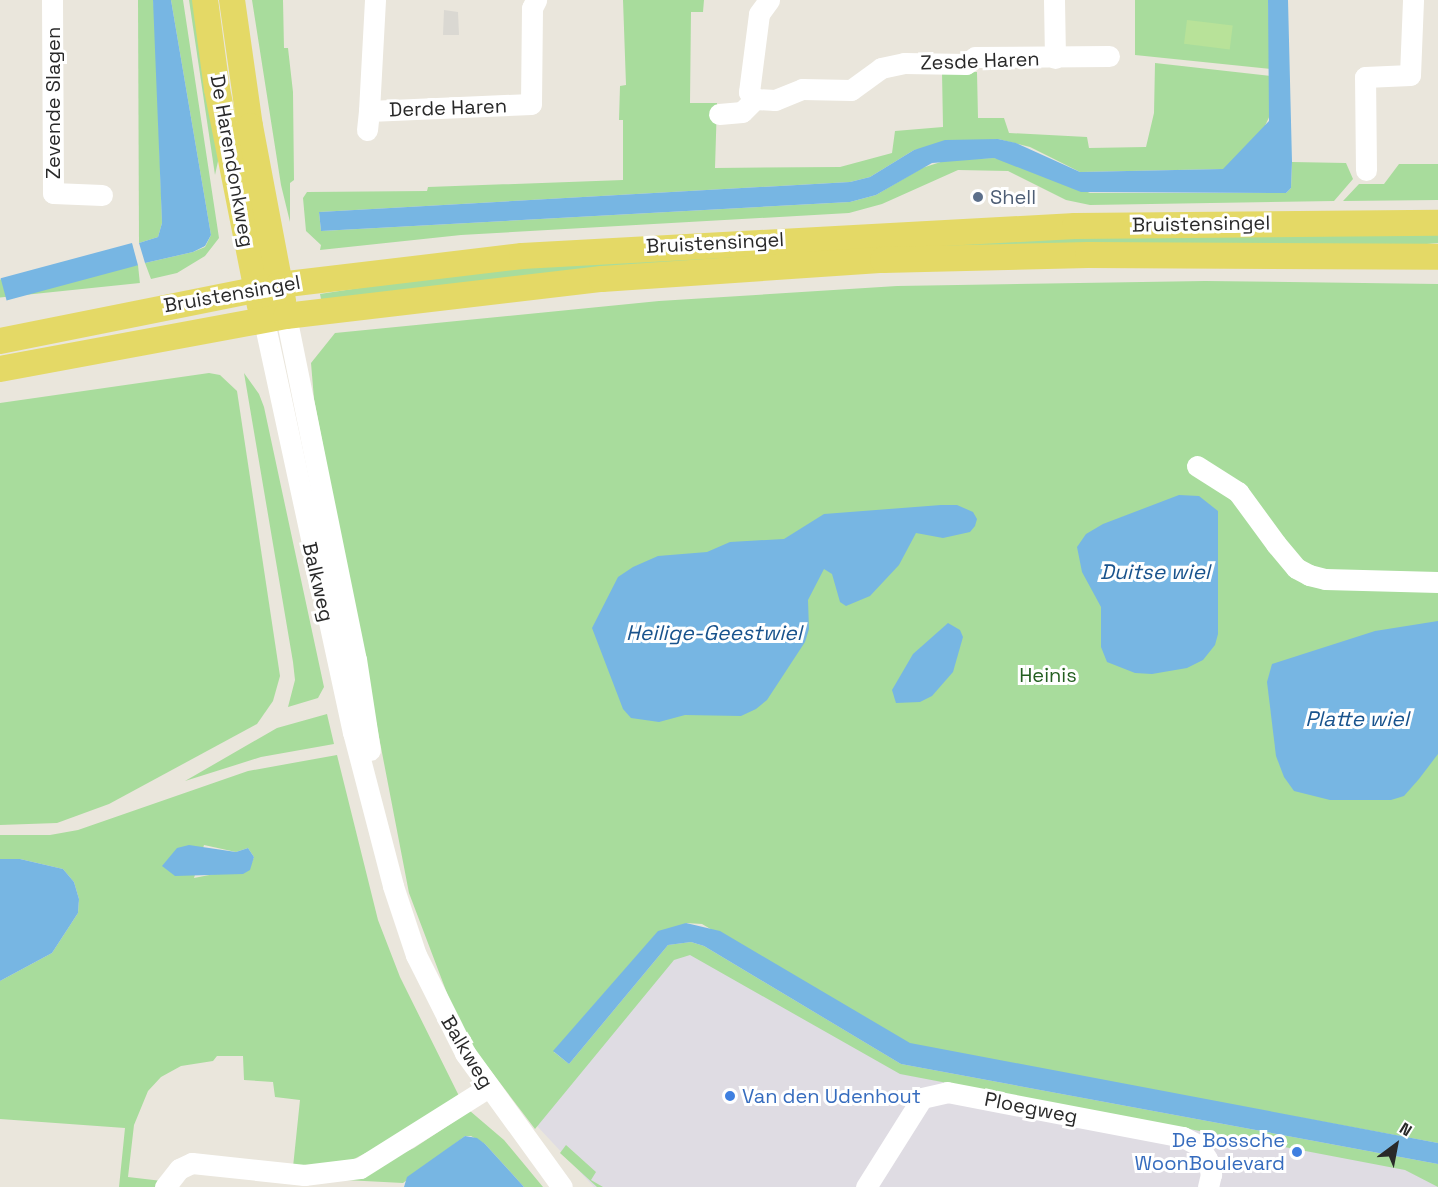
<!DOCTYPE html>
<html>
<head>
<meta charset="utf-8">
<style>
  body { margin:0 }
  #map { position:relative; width:1438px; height:1187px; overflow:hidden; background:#eae6dc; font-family:"Space Grotesk",sans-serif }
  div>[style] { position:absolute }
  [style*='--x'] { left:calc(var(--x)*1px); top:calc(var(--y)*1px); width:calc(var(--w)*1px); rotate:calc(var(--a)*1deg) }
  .industrial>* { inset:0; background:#dfdce3 }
  .green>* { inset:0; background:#a8dc9c; transform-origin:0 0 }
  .pitch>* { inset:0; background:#b8e299; transform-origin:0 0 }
  .plaza>* { inset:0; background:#dad8d2 }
  .water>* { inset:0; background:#77b6e3; transform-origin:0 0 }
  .minor>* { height:21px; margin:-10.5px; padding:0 10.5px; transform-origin:10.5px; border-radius:10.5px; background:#fff }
  .major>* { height:26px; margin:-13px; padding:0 13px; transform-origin:13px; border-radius:13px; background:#e4d966 }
  .dots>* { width:16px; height:16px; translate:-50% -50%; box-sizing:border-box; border:3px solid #fff; border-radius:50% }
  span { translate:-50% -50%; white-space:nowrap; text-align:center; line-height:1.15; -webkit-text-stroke:6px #fff; paint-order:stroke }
  .street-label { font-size:20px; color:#292929 }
  .service-label { font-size:20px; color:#4e5e75 }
  .left { translate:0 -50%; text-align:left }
  .park-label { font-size:20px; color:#235f20 }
  .shop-label { font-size:20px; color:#366cbe }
  .right { translate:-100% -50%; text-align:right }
  .water-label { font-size:21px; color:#19538d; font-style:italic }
  .north { position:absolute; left:1366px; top:1115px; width:60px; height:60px; -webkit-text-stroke:4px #fff; paint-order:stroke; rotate:32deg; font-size:16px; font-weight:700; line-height:24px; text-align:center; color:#292929 }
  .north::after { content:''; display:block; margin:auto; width:21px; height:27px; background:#292929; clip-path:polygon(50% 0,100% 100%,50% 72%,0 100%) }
</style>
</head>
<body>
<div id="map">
  <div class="industrial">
    <div style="clip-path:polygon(662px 928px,882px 1049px,1438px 1144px,1438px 1187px,594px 1187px,523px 1111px)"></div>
  </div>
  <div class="green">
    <div style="clip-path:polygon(138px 0,153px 0,155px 13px,162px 223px,158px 237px,139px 243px)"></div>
    <div style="clip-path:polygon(171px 0,183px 0,219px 238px,205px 256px,177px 273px,151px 279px,145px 263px,193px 252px,205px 247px,211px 235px)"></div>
    <div style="clip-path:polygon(189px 0,195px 0,220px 152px,215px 175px)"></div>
    <div style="clip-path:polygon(252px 0,283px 0,284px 48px,288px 48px,293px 92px,294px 180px,290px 183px,290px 222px,281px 185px)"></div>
    <div style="clip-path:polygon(623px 0,704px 0,703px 12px,691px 12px,690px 103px,717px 103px,715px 168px,840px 167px,892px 153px,895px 131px,943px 127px,942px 72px,977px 72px,978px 118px,1004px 118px,1009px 133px,1087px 137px,1089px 148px,1146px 147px,1154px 113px,1155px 63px,1271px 76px,1272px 111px,1263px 130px,1224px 169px,1080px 172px,1030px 147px,998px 139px,914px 150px,870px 177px,850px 182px,319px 212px,321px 231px,850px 202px,876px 195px,922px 168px,947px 160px,994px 158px,1010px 161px,1090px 193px,1286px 193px,1291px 188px,1292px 162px,1346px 163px,1353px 179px,1334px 201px,1090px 205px,1066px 200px,1008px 171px,958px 170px,882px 204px,849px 213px,461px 235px,320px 250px,321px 245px,306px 231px,303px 198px,307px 192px,427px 191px,428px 187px,623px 180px,623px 120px,619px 120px,620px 86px,626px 85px)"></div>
    <div style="clip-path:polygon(1135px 0,1268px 0,1271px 69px,1135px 55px)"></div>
    <div style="clip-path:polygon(1399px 164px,1438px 164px,1438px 200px,1343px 201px,1359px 184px,1384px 184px)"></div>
    <div style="clip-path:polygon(1438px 229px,1438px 243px,1373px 249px,1266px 248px,322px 304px,320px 294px,522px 263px,883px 240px)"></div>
    <div style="left:138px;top:265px;width:18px;height:142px;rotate:84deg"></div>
    <div style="clip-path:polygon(1205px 281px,1438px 284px,1438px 1143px,909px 1045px,702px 924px,686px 923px,554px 1052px,569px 1064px,668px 945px,691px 942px,704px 946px,901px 1064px,1438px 1164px,1438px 1187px,1405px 1170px,900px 1074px,690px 955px,674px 960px,535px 1129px,472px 1046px,456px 1017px,409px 893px,314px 399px,311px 363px,335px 333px,659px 301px,897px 286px)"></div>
    <div style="clip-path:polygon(209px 373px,220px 375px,237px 391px,280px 676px,273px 701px,257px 724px,109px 804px,57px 823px,0 825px,0 403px)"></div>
    <div style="clip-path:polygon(244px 373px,259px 394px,264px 407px,324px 687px,318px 698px,288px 707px,295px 680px,293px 662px)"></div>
    <div style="clip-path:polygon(327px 714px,334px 744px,261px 757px,185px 781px,277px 728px)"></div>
    <div style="clip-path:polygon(evenodd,337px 755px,378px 920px,400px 977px,459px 1096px,407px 1132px,350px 1161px,293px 1167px,300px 1100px,275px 1097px,273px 1082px,244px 1080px,243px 1056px,217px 1056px,213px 1061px,181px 1066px,161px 1077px,148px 1091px,134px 1125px,128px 1177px,162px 1181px,157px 1187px,119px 1187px,125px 1128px,0 1119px,0 981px,52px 953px,78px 913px,79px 899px,74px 882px,63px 869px,20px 859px,0 859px,0 835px,50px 835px,78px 830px,248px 771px,337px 755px,204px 845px,236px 852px,248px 848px,254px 857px,250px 867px,194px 878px,204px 845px)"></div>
    <div style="clip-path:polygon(470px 1111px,504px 1140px,543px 1187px,524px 1187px,485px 1144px,471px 1136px,465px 1136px,403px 1183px,345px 1180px,414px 1148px)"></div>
    <div style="clip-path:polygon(566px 1145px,596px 1172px,591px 1180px,603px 1187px,597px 1187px,560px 1153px)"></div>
  </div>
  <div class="pitch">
    <div style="left:1187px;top:20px;width:46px;height:24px;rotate:7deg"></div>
  </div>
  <div class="plaza">
    <div style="clip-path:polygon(444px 10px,458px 12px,459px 35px,443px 35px)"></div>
  </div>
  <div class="water">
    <div style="clip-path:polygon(153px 0,171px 0,211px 235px,205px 246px,193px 252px,145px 263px,139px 243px,158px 237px,162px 223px)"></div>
    <div style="clip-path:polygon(1268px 0,1288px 0,1292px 162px,1291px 188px,1286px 193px,1081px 192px,994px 158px,932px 163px,876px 195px,850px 202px,321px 231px,319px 212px,850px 182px,870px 177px,914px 150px,945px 140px,998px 139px,1016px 143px,1080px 172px,1223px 169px,1269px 121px)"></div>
    <div style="left:132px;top:243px;width:23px;height:136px;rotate:75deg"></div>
    <div style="clip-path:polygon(1179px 495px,1199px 496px,1218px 511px,1218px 634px,1215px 645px,1203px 660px,1187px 668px,1152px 674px,1135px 673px,1107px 662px,1101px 647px,1101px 607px,1082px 572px,1077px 547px,1086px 534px,1103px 524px)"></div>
    <div style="clip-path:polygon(941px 505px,957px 505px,973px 512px,977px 519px,975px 526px,970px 532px,943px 538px,916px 533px,899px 565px,870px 596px,846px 606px,840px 602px,832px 574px,824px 569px,808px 600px,809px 629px,805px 642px,767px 700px,756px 709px,741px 716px,685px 715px,659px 722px,631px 718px,623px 709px,592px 628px,618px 577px,633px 567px,658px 556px,707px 552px,730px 542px,784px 539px,824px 514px)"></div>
    <div style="clip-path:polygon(1438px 621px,1438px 754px,1419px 779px,1404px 796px,1391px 800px,1330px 800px,1294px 791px,1284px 777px,1276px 756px,1267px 682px,1272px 664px,1375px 631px)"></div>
    <div style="clip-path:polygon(948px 623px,960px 630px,963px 637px,953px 672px,932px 696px,920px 702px,896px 703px,892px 690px,913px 654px)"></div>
    <div style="clip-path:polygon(189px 845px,236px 852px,248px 848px,254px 857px,250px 870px,243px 874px,175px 876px,162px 866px,177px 848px)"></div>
    <div style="clip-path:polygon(0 859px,20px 859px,63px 869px,74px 882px,79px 899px,78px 913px,52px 953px,0 981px)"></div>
    <div style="clip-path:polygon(686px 923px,720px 931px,910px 1043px,1438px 1143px,1438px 1164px,901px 1064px,704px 946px,691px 942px,668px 945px,569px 1064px,553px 1051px,658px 931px)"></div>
    <div style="clip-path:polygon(465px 1136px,477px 1138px,485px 1144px,524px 1187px,404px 1187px,407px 1177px)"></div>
  </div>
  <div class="minor">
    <div style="--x:52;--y:0;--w:193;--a:89.7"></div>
    <div style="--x:53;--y:193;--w:49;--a:2.3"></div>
    <div style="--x:375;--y:0;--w:111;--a:93.1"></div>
    <div style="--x:369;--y:111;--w:162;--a:-2.5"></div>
    <div style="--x:531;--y:104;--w:96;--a:-89.4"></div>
    <div style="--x:532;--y:8;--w:9;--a:-63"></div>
    <div style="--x:769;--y:0;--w:17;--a:126"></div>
    <div style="--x:759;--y:14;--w:79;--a:97.3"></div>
    <div style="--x:749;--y:92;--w:9;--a:49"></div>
    <div style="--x:755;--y:99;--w:20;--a:3"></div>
    <div style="--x:775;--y:100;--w:29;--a:-22"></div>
    <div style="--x:802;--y:89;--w:49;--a:1.2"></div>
    <div style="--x:851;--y:90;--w:37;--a:-36"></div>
    <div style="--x:881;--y:68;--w:24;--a:-12"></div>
    <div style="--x:904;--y:63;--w:62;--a:0.9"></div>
    <div style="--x:966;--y:64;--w:11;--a:-38"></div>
    <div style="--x:975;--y:57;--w:134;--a:-0.4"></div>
    <div style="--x:1054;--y:0;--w:58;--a:89"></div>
    <div style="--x:719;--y:114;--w:23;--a:-5"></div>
    <div style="--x:742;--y:112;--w:18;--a:-45"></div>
    <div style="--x:367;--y:130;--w:19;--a:-84"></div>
    <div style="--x:1366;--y:170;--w:93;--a:-90.6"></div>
    <div style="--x:1365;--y:77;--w:45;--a:-2.5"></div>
    <div style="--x:1410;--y:75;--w:75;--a:-87.7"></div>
    <div style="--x:286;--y:316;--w:350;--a:78.5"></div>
    <div style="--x:356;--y:659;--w:92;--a:81.3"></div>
    <div style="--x:264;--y:321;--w:421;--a:77.8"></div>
    <div style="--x:353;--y:732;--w:159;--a:75.4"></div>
    <div style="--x:393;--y:886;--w:73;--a:71.6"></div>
    <div style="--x:416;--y:955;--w:110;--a:63.4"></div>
    <div style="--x:465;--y:1053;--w:165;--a:54.1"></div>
    <div style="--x:1197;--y:466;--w:49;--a:32.4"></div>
    <div style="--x:1238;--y:492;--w:64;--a:53.8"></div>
    <div style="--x:1276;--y:544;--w:31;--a:50"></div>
    <div style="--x:1296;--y:568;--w:15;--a:28"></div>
    <div style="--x:1309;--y:575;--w:16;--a:14"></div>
    <div style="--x:1325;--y:579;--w:113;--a:1.5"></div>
    <div style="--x:165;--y:1187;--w:23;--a:-52"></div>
    <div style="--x:179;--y:1169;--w:14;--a:-25"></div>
    <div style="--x:192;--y:1163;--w:113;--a:6.1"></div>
    <div style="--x:304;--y:1175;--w:56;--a:-7.1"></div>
    <div style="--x:360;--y:1168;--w:150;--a:-32.2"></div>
    <div style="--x:866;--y:1187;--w:105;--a:-57.8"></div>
    <div style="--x:922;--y:1098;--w:26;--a:-13"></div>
    <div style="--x:947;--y:1092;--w:240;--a:10.8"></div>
    <div style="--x:1183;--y:1137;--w:17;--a:28"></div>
    <div style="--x:1198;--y:1145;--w:17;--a:57"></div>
    <div style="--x:1207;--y:1159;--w:16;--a:75"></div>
    <div style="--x:1211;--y:1174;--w:13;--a:103"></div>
  </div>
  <div class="major">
    <div style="--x:205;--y:0;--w:90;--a:82.3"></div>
    <div style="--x:217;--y:89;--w:221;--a:78.8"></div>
    <div style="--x:232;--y:0;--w:127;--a:81.9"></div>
    <div style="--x:250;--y:126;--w:178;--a:79.3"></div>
    <div style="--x:0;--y:341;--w:285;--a:-11.3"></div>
    <div style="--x:279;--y:285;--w:245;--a:-6.8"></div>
    <div style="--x:522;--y:256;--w:554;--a:-3.11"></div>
    <div style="--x:1075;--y:226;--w:363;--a:-0.5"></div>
    <div style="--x:0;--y:369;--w:291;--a:-10.5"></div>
    <div style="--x:286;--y:316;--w:318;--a:-6.7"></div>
    <div style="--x:602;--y:279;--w:282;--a:-3.9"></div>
    <div style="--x:883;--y:260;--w:205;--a:-1.4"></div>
    <div style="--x:1088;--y:255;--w:350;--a:0.3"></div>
  </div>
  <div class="dots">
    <div style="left:978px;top:197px;background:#5c6f8a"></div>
    <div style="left:730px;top:1096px;background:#3f7fe0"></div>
    <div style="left:1297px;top:1152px;background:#3f7fe0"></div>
  </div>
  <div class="street-label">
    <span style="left:980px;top:61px;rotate:-2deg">Zesde Haren</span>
    <span style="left:53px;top:103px;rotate:-90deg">Zevende Slagen</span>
    <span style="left:448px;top:108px;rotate:-2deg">Derde Haren</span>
    <span style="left:232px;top:161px;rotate:80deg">De Harendonkweg</span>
    <span style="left:1201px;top:224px;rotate:-1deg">Bruistensingel</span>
    <span style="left:715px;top:243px;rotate:-3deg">Bruistensingel</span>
    <span style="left:232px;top:294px;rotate:-10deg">Bruistensingel</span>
    <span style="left:318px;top:582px;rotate:77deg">Balkweg</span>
    <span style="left:467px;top:1052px;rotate:59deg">Balkweg</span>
    <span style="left:1031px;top:1108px;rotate:11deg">Ploegweg</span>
  </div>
  <div class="service-label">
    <span class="left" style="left:990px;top:197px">Shell</span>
  </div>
  <div class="park-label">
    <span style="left:1048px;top:675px">Heinis</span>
  </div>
  <div class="shop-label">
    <span class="left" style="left:742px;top:1096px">Van den Udenhout</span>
    <span class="right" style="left:1285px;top:1152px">De Bossche<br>WoonBoulevard</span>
  </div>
  <div class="water-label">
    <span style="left:1155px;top:572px">Duitse wiel</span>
    <span style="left:714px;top:633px">Heilige-Geestwiel</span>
    <span style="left:1357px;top:719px">Platte wiel</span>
  </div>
  <div class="north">N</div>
</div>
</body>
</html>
